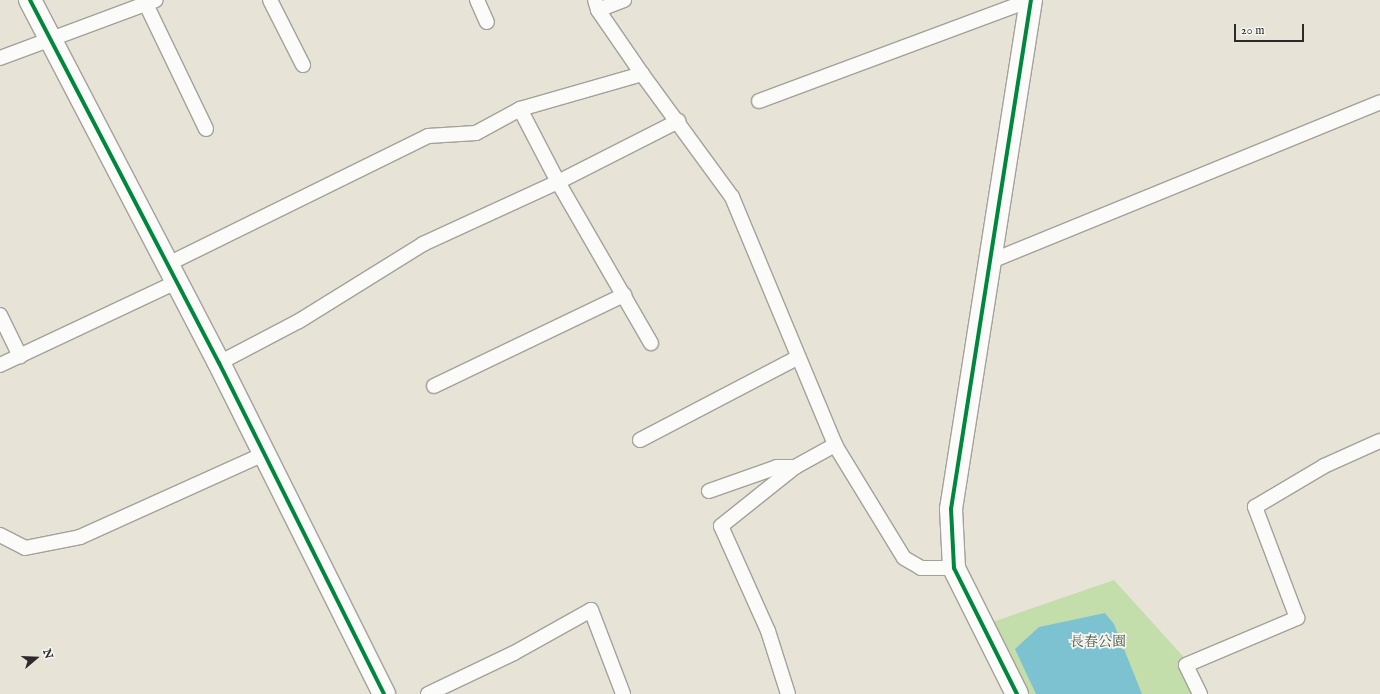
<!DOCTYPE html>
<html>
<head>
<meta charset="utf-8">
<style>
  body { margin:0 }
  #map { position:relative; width:1380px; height:694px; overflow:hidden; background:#e7e4d7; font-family:"IM FELL English","Noto Serif TC",serif }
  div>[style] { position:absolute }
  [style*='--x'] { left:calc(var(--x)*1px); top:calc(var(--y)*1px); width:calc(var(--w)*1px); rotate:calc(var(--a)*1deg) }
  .green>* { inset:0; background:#c4deab }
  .water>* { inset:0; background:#7dc2d1 }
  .roads { filter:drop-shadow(1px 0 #a3a19a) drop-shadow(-1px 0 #a3a19a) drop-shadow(0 1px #a3a19a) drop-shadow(0 -1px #a3a19a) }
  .lane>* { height:14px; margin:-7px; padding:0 7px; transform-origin:7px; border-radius:7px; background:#fbfbf9 }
  .secondary>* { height:22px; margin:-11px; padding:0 11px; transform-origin:11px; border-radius:11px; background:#fbfbf9 }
  .cycleway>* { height:4px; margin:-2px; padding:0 2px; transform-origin:2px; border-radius:2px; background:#00873e }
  span { translate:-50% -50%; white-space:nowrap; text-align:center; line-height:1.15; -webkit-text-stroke:3.5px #f6f6f2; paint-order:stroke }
  .park-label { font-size:14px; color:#4a5642 }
  .north { position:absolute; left:16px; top:638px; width:40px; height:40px; -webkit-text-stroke:3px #f6f6f2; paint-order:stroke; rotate:71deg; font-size:11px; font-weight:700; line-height:16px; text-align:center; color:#2b2b2b }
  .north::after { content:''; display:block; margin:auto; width:14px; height:18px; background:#2b2b2b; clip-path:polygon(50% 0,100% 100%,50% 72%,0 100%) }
  .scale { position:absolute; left:1234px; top:24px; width:70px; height:18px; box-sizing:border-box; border:2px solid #2b2b2b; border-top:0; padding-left:5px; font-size:12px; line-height:14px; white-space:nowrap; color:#2b2b2b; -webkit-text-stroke:3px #f6f6f2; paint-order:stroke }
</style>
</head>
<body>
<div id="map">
  <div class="green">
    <div style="clip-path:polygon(1114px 580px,1190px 664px,1199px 694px,1014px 694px,978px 627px)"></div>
  </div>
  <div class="water">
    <div style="clip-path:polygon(1105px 613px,1114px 624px,1142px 694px,1036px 694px,1015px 649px,1039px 627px)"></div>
  </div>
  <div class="roads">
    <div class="lane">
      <div style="--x:144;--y:0;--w:143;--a:64.3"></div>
      <div style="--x:270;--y:0;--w:73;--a:63.1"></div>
      <div style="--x:477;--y:0;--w:24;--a:66"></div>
      <div style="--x:595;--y:0;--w:10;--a:73"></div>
      <div style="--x:598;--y:10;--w:78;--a:55.5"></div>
      <div style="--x:642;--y:74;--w:152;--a:53.8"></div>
      <div style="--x:732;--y:197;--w:269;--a:67.4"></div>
      <div style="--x:835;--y:445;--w:132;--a:58.6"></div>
      <div style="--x:904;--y:558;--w:20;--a:30"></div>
      <div style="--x:921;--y:568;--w:33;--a:0"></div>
      <div style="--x:598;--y:10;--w:28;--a:-21"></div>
      <div style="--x:0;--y:58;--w:166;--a:-20.4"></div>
      <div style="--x:759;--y:101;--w:290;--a:-20.4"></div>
      <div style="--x:520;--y:109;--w:82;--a:62.5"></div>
      <div style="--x:558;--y:182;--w:186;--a:60"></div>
      <div style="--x:991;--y:261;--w:420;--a:-22.2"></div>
      <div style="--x:168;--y:264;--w:290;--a:-26.2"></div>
      <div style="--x:428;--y:136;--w:48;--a:-3.6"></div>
      <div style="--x:476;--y:133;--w:50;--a:-28.6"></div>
      <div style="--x:520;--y:109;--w:127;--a:-16"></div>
      <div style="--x:0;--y:315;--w:46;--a:64"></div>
      <div style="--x:219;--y:363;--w:90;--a:-27.7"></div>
      <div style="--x:299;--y:321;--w:146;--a:-31.8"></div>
      <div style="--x:423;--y:244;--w:149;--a:-24.7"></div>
      <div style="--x:558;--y:182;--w:135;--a:-26.9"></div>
      <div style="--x:0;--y:365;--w:195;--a:-25.2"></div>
      <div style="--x:434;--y:386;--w:211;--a:-25.6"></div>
      <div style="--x:640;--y:440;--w:177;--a:-27.6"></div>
      <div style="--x:709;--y:491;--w:72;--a:-19.4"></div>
      <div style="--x:777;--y:467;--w:18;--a:0"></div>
      <div style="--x:0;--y:535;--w:28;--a:27"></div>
      <div style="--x:25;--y:548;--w:56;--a:-11.3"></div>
      <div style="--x:80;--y:537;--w:202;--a:-24.3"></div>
      <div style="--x:428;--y:694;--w:95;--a:-25.5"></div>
      <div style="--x:514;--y:653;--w:88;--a:-29.2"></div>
      <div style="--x:591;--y:610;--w:90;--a:69.1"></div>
      <div style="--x:788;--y:694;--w:66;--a:-107.6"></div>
      <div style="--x:768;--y:631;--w:115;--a:-114.1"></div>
      <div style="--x:721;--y:526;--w:95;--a:-38.6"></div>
      <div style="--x:795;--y:467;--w:46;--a:-28.8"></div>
      <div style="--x:1200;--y:694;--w:32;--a:-116"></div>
      <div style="--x:1186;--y:665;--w:121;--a:-22.9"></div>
      <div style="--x:1297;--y:618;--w:119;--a:-110.7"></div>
      <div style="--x:1255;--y:507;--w:80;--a:-30.7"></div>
      <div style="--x:1324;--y:466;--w:61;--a:-24.1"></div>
    </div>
    <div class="secondary">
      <div style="--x:30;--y:0;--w:409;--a:62.5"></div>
      <div style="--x:219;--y:363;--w:370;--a:63.5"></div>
      <div style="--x:1017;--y:694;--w:141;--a:-116.6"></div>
      <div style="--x:954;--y:568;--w:59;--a:-92.9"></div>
      <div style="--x:951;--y:509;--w:515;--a:-81.07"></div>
    </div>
  </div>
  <div class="cycleway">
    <div style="--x:30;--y:0;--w:409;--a:62.5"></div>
    <div style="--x:219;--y:363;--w:370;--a:63.5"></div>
    <div style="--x:1017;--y:694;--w:141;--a:-116.6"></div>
    <div style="--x:954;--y:568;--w:59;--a:-92.9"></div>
    <div style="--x:951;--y:509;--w:515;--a:-81.07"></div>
  </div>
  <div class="park-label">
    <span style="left:1098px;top:642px">長春公園</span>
  </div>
  <div class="north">N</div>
  <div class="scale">20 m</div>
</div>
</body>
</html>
